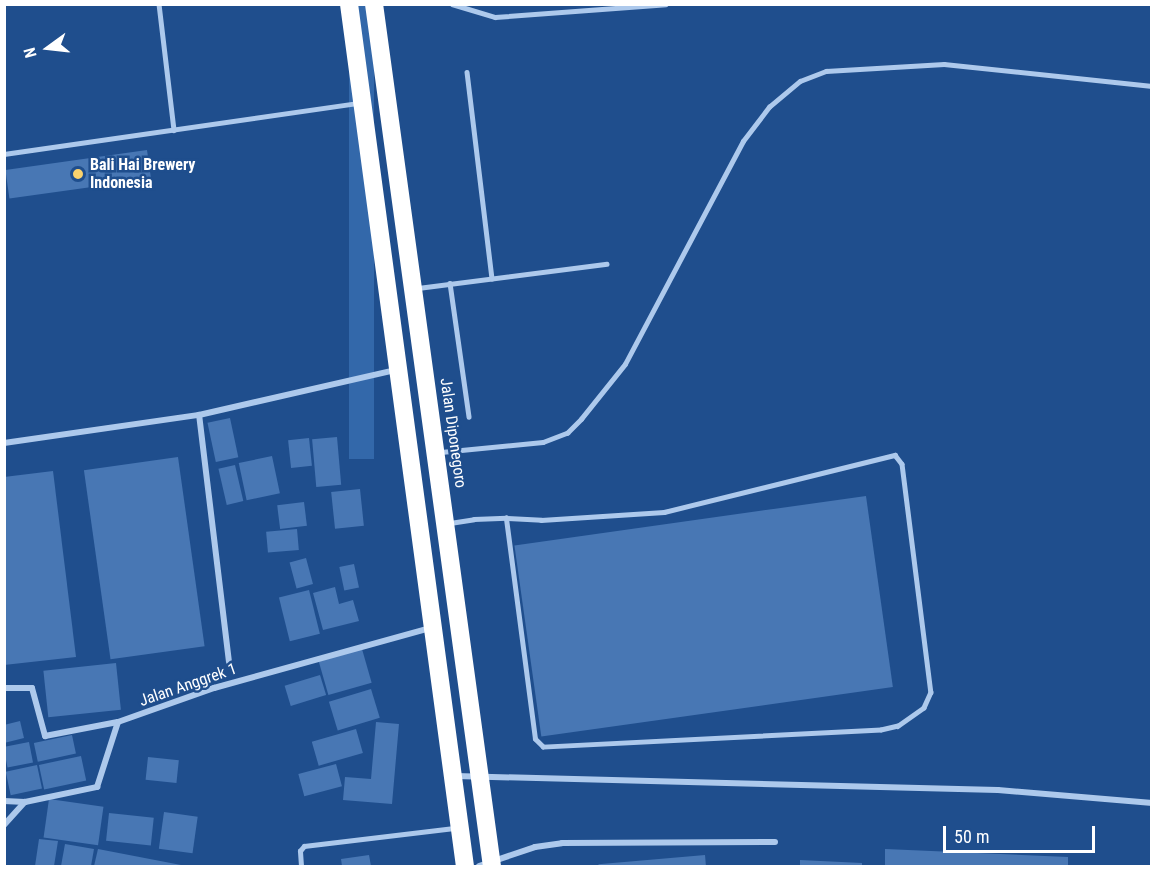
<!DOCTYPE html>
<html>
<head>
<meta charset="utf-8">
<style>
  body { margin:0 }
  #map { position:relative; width:1156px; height:871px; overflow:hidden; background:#1f4e8d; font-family:"Roboto Condensed",sans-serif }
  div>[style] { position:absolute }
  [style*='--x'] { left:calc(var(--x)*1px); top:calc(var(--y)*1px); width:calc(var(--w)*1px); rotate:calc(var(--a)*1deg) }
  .green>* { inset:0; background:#3368aa; transform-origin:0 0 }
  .building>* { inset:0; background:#4877b4; transform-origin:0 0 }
  .lane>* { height:4.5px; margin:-2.25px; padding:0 2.25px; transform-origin:2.25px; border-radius:2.25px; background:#adc9ec }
  .street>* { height:6px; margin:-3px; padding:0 3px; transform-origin:3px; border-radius:3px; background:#adc9ec }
  .highway>* { height:18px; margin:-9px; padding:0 9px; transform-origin:9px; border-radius:9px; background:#fff }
  .dots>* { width:16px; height:16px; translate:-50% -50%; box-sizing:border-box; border:3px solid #1f4e8d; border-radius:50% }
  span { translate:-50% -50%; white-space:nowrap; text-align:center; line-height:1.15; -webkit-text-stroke:5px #1f4e8d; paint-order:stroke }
  .poi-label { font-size:16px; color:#fff; font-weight:700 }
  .left { translate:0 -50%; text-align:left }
  .street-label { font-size:16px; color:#fff }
  .frame { position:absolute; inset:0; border:6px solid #fff; pointer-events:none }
  .north { position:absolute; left:18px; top:18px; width:60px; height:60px; -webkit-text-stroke:4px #1f4e8d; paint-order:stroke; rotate:255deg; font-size:16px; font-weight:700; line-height:24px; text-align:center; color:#fff }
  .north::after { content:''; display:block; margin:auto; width:21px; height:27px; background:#fff; clip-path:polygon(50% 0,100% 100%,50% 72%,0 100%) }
  .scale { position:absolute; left:943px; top:826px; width:152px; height:27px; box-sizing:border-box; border:3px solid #fff; border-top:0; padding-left:8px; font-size:18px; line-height:21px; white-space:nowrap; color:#fff; -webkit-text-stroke:4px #1f4e8d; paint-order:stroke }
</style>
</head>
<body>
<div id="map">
  <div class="green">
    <div style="left:349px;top:5px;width:25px;height:454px"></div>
  </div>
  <div class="building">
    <div style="left:147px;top:150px;width:29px;height:143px;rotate:82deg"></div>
    <div style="left:230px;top:418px;width:40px;height:23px;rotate:78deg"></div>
    <div style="left:337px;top:437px;width:48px;height:25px;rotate:85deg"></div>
    <div style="left:309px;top:438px;width:28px;height:21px;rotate:84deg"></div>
    <div style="left:272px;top:456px;width:38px;height:34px;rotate:78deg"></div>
    <div style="left:178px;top:457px;width:191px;height:95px;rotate:82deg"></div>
    <div style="left:235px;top:465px;width:37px;height:17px;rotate:77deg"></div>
    <div style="clip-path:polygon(53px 471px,76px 657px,4px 665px,4px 477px)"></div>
    <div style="left:360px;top:489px;width:37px;height:29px;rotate:84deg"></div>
    <div style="left:866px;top:496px;width:193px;height:355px;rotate:82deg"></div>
    <div style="left:304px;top:502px;width:24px;height:27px;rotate:83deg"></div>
    <div style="left:297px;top:529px;width:21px;height:31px;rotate:85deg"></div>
    <div style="left:306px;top:558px;width:27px;height:17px;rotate:75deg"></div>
    <div style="left:354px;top:564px;width:24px;height:15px;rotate:78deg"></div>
    <div style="clip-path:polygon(335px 587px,339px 604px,353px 600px,359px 621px,323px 630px,313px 593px)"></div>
    <div style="left:309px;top:590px;width:45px;height:31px;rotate:76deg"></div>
    <div style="left:362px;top:649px;width:35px;height:45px;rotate:74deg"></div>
    <div style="left:116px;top:663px;width:47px;height:73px;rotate:84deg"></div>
    <div style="left:320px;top:675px;width:21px;height:37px;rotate:73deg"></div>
    <div style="left:371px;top:689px;width:30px;height:44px;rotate:73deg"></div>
    <div style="clip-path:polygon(20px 721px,24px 738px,4px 743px,4px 725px)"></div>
    <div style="clip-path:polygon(376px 722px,399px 724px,392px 804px,343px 800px,345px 777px,371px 779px)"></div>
    <div style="left:356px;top:729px;width:25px;height:46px;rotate:74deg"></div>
    <div style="left:72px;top:735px;width:19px;height:39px;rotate:78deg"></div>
    <div style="left:29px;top:742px;width:21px;height:26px;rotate:79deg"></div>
    <div style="left:81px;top:756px;width:25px;height:43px;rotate:78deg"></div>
    <div style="left:148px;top:757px;width:31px;height:23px;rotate:6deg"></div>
    <div style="left:336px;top:764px;width:23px;height:39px;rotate:75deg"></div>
    <div style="left:37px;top:765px;width:24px;height:32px;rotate:78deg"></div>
    <div style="left:49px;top:799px;width:55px;height:39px;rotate:8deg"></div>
    <div style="left:164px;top:812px;width:34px;height:37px;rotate:8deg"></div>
    <div style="left:109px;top:813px;width:45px;height:28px;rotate:6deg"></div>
    <div style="clip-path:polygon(39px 839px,58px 841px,54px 866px,35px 866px)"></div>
    <div style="clip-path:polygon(65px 844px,94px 849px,91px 866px,61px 866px)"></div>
    <div style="clip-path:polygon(98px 849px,181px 865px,180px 866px,94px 866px)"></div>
    <div style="clip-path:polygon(885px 849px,1068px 857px,1068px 866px,885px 866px)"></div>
    <div style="clip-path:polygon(369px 855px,371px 866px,342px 866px,341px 859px)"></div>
    <div style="left:705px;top:855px;width:11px;height:107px;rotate:85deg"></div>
    <div style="clip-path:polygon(800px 860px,862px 863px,862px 866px,800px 866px)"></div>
  </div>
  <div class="lane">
    <div style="--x:159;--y:4;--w:127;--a:83.2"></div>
    <div style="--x:452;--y:4;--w:45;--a:16.8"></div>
    <div style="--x:495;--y:17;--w:171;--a:-4.3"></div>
    <div style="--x:467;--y:72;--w:208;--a:83.1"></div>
    <div style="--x:4;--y:154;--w:358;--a:-8.2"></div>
    <div style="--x:450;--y:283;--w:135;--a:81.9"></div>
    <div style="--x:418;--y:288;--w:190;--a:-7.3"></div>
    <div style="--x:441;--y:452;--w:102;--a:-5.6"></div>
    <div style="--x:543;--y:442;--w:26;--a:-21"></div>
    <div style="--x:567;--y:433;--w:20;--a:-45"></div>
    <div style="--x:581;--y:419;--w:70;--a:-51.3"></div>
    <div style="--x:625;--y:364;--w:252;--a:-62.1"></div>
    <div style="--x:743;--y:141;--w:43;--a:-52.6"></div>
    <div style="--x:769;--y:107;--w:40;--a:-40"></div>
    <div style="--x:800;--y:81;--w:28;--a:-21"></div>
    <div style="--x:826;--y:71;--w:118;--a:-3.4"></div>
    <div style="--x:944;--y:64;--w:209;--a:6"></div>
    <div style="--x:450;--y:523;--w:24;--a:-9"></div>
    <div style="--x:474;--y:519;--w:32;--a:-2"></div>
    <div style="--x:506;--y:518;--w:35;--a:3"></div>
    <div style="--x:541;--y:520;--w:123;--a:-3.7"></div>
    <div style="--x:664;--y:512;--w:238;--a:-13.9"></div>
    <div style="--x:895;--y:455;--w:11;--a:52"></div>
    <div style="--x:902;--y:464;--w:230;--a:82.8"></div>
    <div style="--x:931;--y:692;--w:17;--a:114"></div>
    <div style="--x:924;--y:708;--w:32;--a:145"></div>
    <div style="--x:898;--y:726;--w:17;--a:167"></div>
    <div style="--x:881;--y:730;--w:338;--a:177.1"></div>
    <div style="--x:543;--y:747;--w:11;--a:-135"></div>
    <div style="--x:535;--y:739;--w:223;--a:-97.5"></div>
    <div style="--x:301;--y:866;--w:15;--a:-94"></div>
    <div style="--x:300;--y:851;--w:6;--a:-51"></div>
    <div style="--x:304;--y:846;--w:153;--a:-6.8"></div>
  </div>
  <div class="street">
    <div style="--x:4;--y:443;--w:197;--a:-8.2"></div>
    <div style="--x:229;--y:662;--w:249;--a:-96.9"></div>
    <div style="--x:199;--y:415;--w:201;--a:-12.9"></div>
    <div style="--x:4;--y:688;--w:28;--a:0"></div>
    <div style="--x:32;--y:688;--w:50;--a:74.8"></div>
    <div style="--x:45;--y:736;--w:74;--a:-10.9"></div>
    <div style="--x:456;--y:776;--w:542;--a:1.48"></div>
    <div style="--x:998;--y:790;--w:155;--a:4.8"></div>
    <div style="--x:4;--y:801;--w:21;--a:3"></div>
    <div style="--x:4;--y:825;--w:31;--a:-48"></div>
    <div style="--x:25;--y:802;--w:74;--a:-11.8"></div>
    <div style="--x:97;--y:787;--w:68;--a:-72.1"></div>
    <div style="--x:118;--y:722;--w:102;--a:-19.5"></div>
    <div style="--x:214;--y:688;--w:224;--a:-15.5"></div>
    <div style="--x:479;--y:866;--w:59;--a:-18.7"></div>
    <div style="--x:535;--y:847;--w:27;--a:-8"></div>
    <div style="--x:562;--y:843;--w:213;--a:-0.3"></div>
  </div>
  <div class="highway">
    <div style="--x:349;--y:4;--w:870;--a:82.34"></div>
    <div style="--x:374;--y:4;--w:870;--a:82.21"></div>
  </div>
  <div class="dots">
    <div style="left:78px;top:174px;background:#fad26d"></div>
  </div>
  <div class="poi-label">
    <span class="left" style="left:90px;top:174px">Bali Hai Brewery<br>Indonesia</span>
  </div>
  <div class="street-label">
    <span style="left:453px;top:433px;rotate:82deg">Jalan Diponegoro</span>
    <span style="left:188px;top:685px;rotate:-19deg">Jalan Anggrek 1</span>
  </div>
  <div class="frame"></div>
  <div class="north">N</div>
  <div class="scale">50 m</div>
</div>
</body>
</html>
